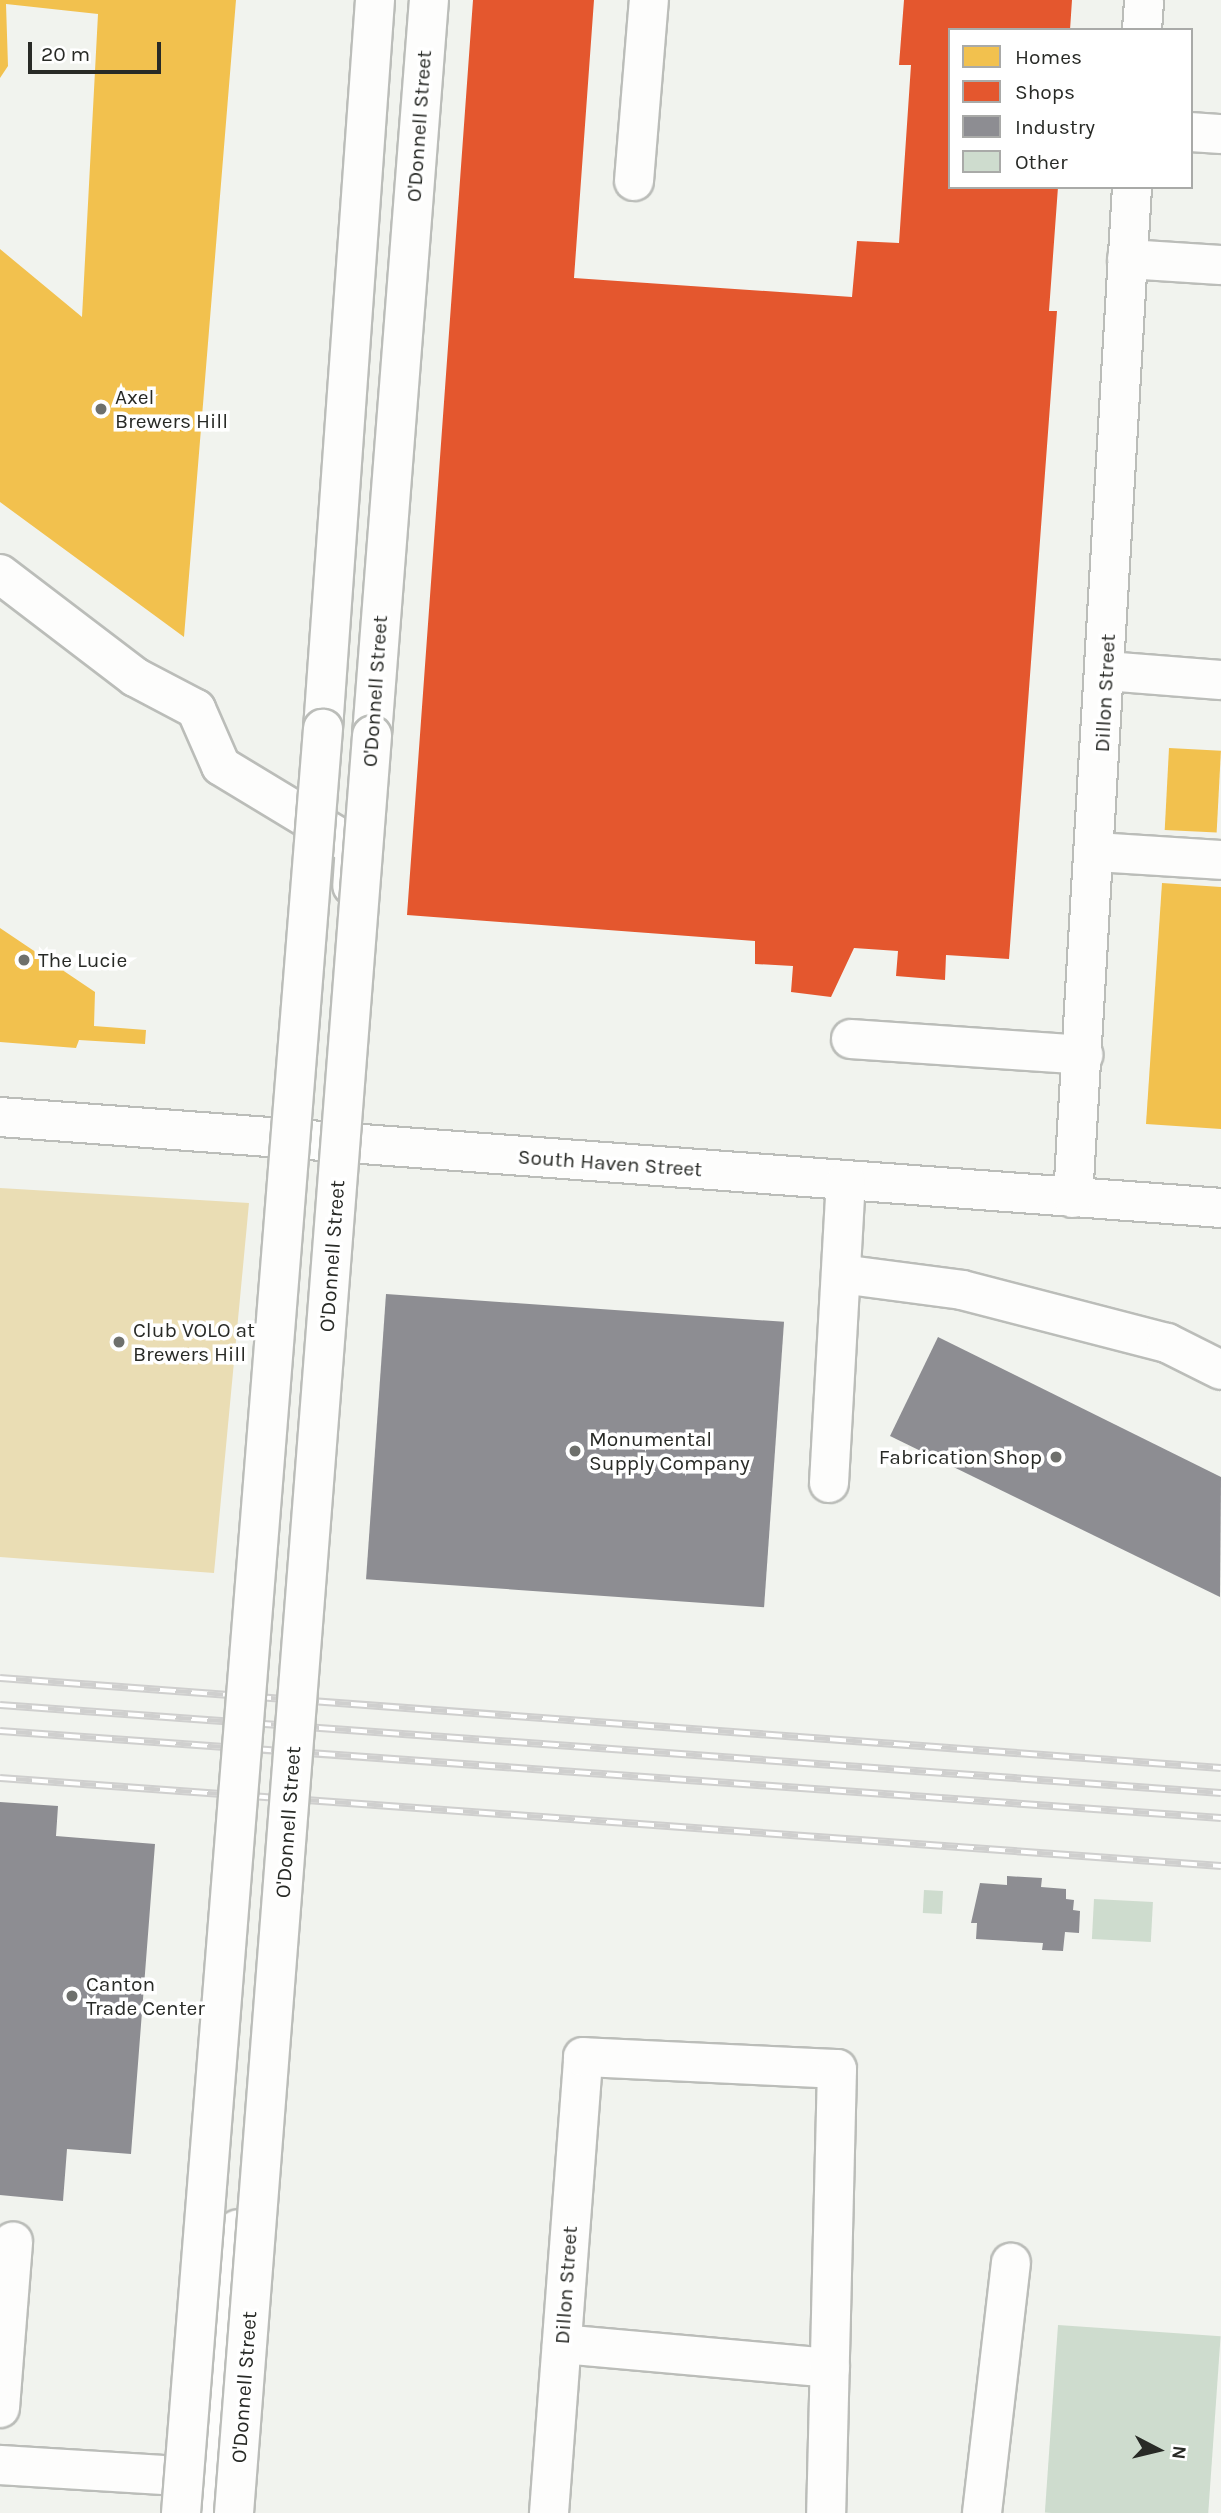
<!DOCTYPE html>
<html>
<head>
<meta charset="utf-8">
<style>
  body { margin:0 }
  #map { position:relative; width:1221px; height:2513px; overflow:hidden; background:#f1f3ee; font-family:Karla,sans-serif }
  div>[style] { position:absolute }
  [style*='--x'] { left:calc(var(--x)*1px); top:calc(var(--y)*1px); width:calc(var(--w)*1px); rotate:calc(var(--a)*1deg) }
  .green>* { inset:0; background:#eaddb4 }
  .homes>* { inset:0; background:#f2c14e; transform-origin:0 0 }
  .shops>* { inset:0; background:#e4572e }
  .industry>* { inset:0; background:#8d8d92; transform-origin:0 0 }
  .building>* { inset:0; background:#cedcce; transform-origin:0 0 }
  .roads { filter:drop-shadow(2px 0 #bbbdb9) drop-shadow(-2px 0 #bbbdb9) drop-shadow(0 2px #bbbdb9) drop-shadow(0 -2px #bbbdb9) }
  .minor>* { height:38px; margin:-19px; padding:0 19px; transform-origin:19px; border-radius:19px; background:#fdfdfc }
  .major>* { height:38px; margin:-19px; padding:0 19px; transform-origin:19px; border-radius:19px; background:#fdfdfc }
  .rail>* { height:8px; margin-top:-4px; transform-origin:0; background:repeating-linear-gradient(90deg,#fff 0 16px,#cfcfce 0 32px); box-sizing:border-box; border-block:2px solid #cfcfce }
  .bridges { filter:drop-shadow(2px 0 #bbbdb9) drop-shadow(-2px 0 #bbbdb9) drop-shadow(0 2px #bbbdb9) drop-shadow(0 -2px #bbbdb9) }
  .major-bridge>* { height:38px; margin:-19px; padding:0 19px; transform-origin:19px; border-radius:19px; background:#fdfdfc }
  .dots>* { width:19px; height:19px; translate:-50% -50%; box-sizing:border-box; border:4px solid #fff; border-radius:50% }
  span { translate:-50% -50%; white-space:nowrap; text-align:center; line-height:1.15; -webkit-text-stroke:7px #fff; paint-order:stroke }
  .street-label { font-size:21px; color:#282a26 }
  .poi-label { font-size:21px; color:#282a26 }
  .left { translate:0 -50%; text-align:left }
  .right { translate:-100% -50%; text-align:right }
  .legend { position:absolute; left:948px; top:28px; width:245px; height:161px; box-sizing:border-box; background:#fff; border:2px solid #a9aaa8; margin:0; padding:9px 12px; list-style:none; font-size:21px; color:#282a26 }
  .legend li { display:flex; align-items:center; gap:14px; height:35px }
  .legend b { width:35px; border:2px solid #a9aaa8 }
  .north { position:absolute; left:1123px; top:2415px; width:70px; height:70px; -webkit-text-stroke:5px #fff; paint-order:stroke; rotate:97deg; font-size:19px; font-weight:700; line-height:28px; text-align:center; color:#282a26 }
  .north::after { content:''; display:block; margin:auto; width:24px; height:32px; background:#282a26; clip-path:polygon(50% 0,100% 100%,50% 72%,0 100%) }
  .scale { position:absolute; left:28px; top:42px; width:133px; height:32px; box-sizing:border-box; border:4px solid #282a26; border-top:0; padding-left:9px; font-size:21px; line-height:24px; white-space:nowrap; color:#282a26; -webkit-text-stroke:5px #fff; paint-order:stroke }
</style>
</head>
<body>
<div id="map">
  <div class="green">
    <div style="clip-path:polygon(0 1188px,249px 1203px,214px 1573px,0 1557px)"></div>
  </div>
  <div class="homes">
    <div style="clip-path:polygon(0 0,236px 0,184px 637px,0 502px,0 249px,82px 317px,98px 14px,6px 4px,8px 66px,0 78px)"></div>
    <div style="left:1169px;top:748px;width:52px;height:82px;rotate:3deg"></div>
    <div style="clip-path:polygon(1162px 883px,1221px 887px,1221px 1129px,1146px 1124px)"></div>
    <div style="clip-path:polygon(0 928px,95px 992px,94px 1026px,146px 1030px,145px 1044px,79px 1040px,76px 1048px,0 1042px)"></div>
  </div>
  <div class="shops">
    <div style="clip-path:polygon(473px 0,594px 0,574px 278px,852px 297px,857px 241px,899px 243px,911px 65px,899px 65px,904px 0,1072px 0,1070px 30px,950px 30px,950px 187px,1058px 187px,1049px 311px,1057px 311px,1009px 959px,946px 955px,945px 980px,896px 976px,898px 951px,854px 948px,831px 997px,791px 992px,793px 966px,755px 964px,755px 941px,407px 915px)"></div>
  </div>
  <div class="industry">
    <div style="left:386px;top:1294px;width:399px;height:286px;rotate:4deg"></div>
    <div style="clip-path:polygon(938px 1337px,1221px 1477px,1220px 1597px,890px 1436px)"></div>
    <div style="clip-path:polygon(0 1802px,58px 1806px,56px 1836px,155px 1844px,131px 2154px,67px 2149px,63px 2201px,0 2195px)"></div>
    <div style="clip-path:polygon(1007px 1876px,1042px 1878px,1041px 1887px,1066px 1889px,1066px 1899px,1074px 1900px,1073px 1910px,1080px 1911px,1079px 1933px,1065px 1932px,1063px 1951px,1042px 1950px,1043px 1943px,976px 1939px,977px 1923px,971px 1923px,980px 1883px,1007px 1885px)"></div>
  </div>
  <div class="building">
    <div style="left:924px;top:1890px;width:19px;height:23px;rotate:3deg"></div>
    <div style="left:1094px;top:1899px;width:59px;height:40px;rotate:3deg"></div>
    <div style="left:1058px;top:2325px;width:163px;height:188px;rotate:4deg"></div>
  </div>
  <div class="roads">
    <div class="minor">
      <div style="--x:1142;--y:30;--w:30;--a:-86"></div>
      <div style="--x:1191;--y:132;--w:30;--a:4"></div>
      <div style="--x:634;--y:181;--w:182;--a:-85.3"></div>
      <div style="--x:1127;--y:259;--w:94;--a:3.7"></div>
      <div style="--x:0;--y:574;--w:170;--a:37.3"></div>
      <div style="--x:135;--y:677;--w:69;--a:27.7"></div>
      <div style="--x:196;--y:709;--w:62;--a:66.3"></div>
      <div style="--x:221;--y:766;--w:157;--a:31.2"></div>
      <div style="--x:355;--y:847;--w:39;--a:94"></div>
      <div style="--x:1106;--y:671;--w:115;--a:4.5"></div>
      <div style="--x:1095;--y:852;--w:126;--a:3.6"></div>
      <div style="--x:851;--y:1039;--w:233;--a:3.9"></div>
      <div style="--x:0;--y:1117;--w:1224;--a:4.26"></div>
      <div style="--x:1073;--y:1198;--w:1013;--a:-86.66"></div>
      <div style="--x:841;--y:1274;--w:122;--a:7.5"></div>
      <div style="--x:962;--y:1290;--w:212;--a:14.5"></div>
      <div style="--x:1167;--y:1343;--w:60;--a:26.6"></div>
      <div style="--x:829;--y:1483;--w:302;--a:-86.8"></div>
      <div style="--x:562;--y:2344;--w:269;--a:5.1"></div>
      <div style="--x:0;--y:2408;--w:167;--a:-85.5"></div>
      <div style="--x:0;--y:2465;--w:214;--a:3.5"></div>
      <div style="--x:211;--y:2513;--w:285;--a:-84.6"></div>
      <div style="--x:549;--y:2513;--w:457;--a:-85.7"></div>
      <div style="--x:583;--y:2057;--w:254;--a:2.7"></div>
      <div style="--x:837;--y:2069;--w:444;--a:91.4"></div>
      <div style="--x:982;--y:2513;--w:252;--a:-83.4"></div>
    </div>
    <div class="major">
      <div style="--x:323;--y:729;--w:731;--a:-85.92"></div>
      <div style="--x:372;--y:735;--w:737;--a:-85.57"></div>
    </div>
  </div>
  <div class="rail">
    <div style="--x:0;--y:1678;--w:1224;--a:4.22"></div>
    <div style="--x:0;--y:1705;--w:1224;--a:4.12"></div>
    <div style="--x:0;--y:1731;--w:1224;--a:4.08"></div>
    <div style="--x:0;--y:1778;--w:1224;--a:4.12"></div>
  </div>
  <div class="bridges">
    <div class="major-bridge">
      <div style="--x:181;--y:2513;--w:1790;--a:-85.45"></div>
      <div style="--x:234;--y:2513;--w:1783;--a:-85.56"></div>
    </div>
  </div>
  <div class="dots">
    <div style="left:101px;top:409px;background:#6e706c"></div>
    <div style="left:24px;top:960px;background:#6e706c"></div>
    <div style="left:119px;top:1342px;background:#6e706c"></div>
    <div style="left:575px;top:1451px;background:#6e706c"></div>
    <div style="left:1056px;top:1457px;background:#6e706c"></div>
    <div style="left:72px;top:1996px;background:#6e706c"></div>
  </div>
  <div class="street-label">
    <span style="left:419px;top:126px;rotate:-86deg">O'Donnell Street</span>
    <span style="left:375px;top:691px;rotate:-86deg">O'Donnell Street</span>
    <span style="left:1105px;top:693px;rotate:-87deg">Dillon Street</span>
    <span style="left:610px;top:1163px;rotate:4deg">South Haven Street</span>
    <span style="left:332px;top:1256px;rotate:-86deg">O'Donnell Street</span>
    <span style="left:288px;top:1822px;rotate:-86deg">O'Donnell Street</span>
    <span style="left:566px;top:2285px;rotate:-86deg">Dillon Street</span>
    <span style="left:244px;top:2387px;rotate:-86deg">O'Donnell Street</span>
  </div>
  <div class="poi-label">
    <span class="left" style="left:115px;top:409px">Axel<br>Brewers Hill</span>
    <span class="left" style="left:38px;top:960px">The Lucie</span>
    <span class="left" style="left:133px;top:1342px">Club VOLO at<br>Brewers Hill</span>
    <span class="left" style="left:589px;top:1451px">Monumental<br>Supply Company</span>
    <span class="right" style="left:1042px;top:1457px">Fabrication Shop</span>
    <span class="left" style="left:86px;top:1996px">Canton<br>Trade Center</span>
  </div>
  <ul class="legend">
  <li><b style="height:19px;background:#f2c14e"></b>Homes</li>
  <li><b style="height:19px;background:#e4572e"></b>Shops</li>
  <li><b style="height:19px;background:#8d8d92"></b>Industry</li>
  <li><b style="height:19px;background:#cedcce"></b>Other</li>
  </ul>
  <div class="north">N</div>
  <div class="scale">20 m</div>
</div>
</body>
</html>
